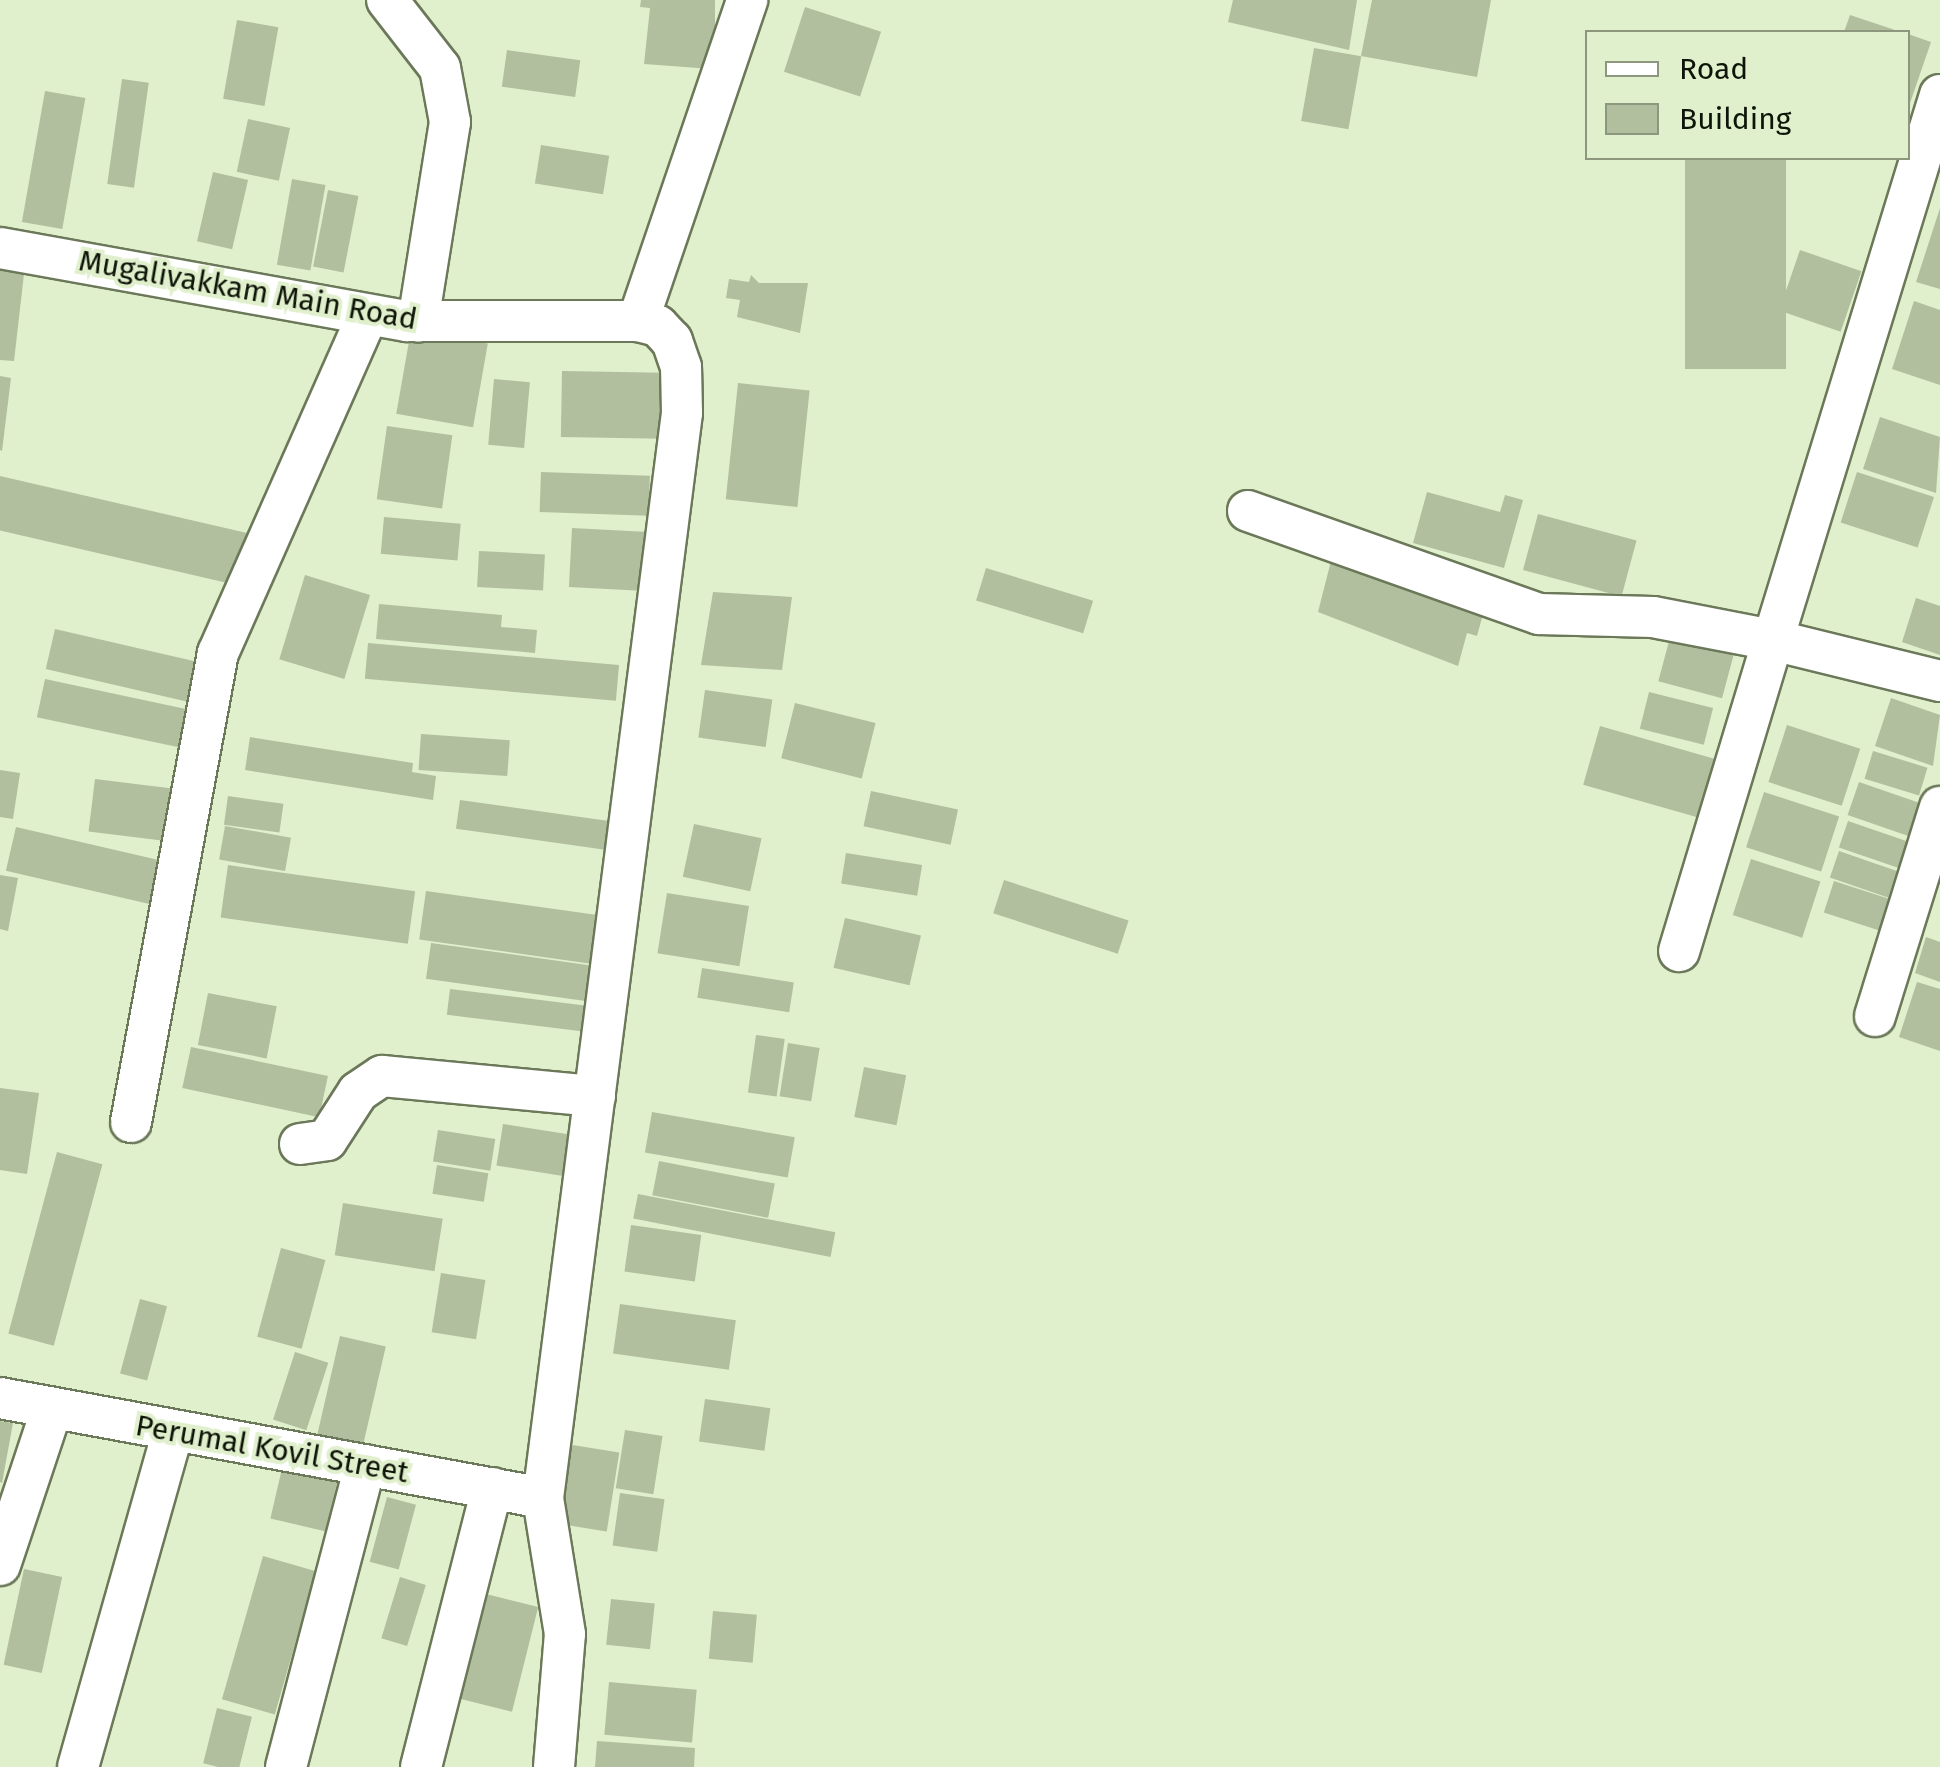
<!DOCTYPE html>
<html>
<head>
<meta charset="utf-8">
<style>
  body { margin:0 }
  #map { position:relative; width:1940px; height:1767px; overflow:hidden; background:#e0efcc; font-family:"Fira Sans",sans-serif }
  div>[style] { position:absolute }
  [style*='--x'] { left:calc(var(--x)*1px); top:calc(var(--y)*1px); width:calc(var(--w)*1px); rotate:calc(var(--a)*1deg) }
  .building>* { inset:0; background:#b1bf9e; transform-origin:0 0 }
  .roads { filter:drop-shadow(2px 0 #6b7859) drop-shadow(-2px 0 #6b7859) drop-shadow(0 2px #6b7859) drop-shadow(0 -2px #6b7859) }
  .minor>* { height:40px; margin:-20px; padding:0 20px; transform-origin:20px; border-radius:20px; background:#fff }
  span { translate:-50% -50%; white-space:nowrap; text-align:center; line-height:1.15; -webkit-text-stroke:8px #e0efcc; paint-order:stroke }
  .street-label { font-size:30px; color:#0f1408 }
  .legend { position:absolute; left:1585px; top:30px; width:325px; height:130px; box-sizing:border-box; background:#e0efcc; border:2px solid #8c977e; margin:0; padding:12px 18px; list-style:none; font-size:30px; color:#0f1408 }
  .legend li { display:flex; align-items:center; gap:20px; height:50px }
  .legend b { width:50px; border:2px solid #8c977e }
</style>
</head>
<body>
<div id="map">
  <div class="building">
    <div style="clip-path:polygon(641px 0,715px 0,715px 26px,722px 27px,712px 69px,644px 64px,650px 8px,640px 7px)"></div>
    <div style="clip-path:polygon(1233px 0,1357px 0,1349px 50px,1228px 22px)"></div>
    <div style="clip-path:polygon(1372px 0,1491px 0,1477px 77px,1361px 56px)"></div>
    <div style="left:805px;top:7px;width:80px;height:68px;rotate:18deg"></div>
    <div style="clip-path:polygon(1850px 15px,1901px 32px,1844px 32px)"></div>
    <div style="left:237px;top:20px;width:42px;height:80px;rotate:10deg"></div>
    <div style="clip-path:polygon(1908px 34px,1931px 42px,1908px 109px)"></div>
    <div style="left:1314px;top:48px;width:48px;height:74px;rotate:10deg"></div>
    <div style="left:507px;top:50px;width:74px;height:37px;rotate:8deg"></div>
    <div style="left:122px;top:79px;width:27px;height:106px;rotate:8deg"></div>
    <div style="left:45px;top:91px;width:41px;height:133px;rotate:10deg"></div>
    <div style="left:248px;top:119px;width:43px;height:54px;rotate:12deg"></div>
    <div style="left:541px;top:145px;width:69px;height:39px;rotate:9deg"></div>
    <div style="left:1685px;top:158px;width:101px;height:211px"></div>
    <div style="left:213px;top:172px;width:36px;height:71px;rotate:13deg"></div>
    <div style="left:292px;top:179px;width:34px;height:87px;rotate:10deg"></div>
    <div style="left:328px;top:190px;width:31px;height:78px;rotate:11deg"></div>
    <div style="clip-path:polygon(1940px 208px,1940px 289px,1916px 282px)"></div>
    <div style="left:1800px;top:250px;width:65px;height:64px;rotate:19deg"></div>
    <div style="clip-path:polygon(0 262px,25px 265px,14px 361px,0 360px)"></div>
    <div style="clip-path:polygon(751px 275px,759px 283px,808px 283px,800px 333px,737px 317px,740px 300px,726px 298px,729px 279px,749px 282px)"></div>
    <div style="clip-path:polygon(1914px 301px,1940px 310px,1940px 385px,1892px 369px)"></div>
    <div style="left:411px;top:330px;width:78px;height:85px;rotate:10deg"></div>
    <div style="left:562px;top:371px;width:102px;height:66px;rotate:1deg"></div>
    <div style="clip-path:polygon(0 376px,11px 378px,2px 451px,0 450px)"></div>
    <div style="left:494px;top:379px;width:36px;height:66px;rotate:5deg"></div>
    <div style="left:738px;top:383px;width:72px;height:117px;rotate:6deg"></div>
    <div style="clip-path:polygon(1880px 417px,1940px 437px,1936px 493px,1863px 469px)"></div>
    <div style="left:387px;top:426px;width:66px;height:74px;rotate:8deg"></div>
    <div style="left:541px;top:472px;width:109px;height:40px;rotate:2deg"></div>
    <div style="left:1857px;top:472px;width:81px;height:53px;rotate:18deg"></div>
    <div style="left:0;top:476px;width:258px;height:53px;rotate:13deg"></div>
    <div style="clip-path:polygon(1427px 492px,1500px 512px,1505px 495px,1523px 500px,1504px 568px,1413px 543px)"></div>
    <div style="left:1538px;top:514px;width:102px;height:58px;rotate:15deg"></div>
    <div style="left:384px;top:517px;width:77px;height:37px;rotate:5deg"></div>
    <div style="left:572px;top:528px;width:86px;height:59px;rotate:3deg"></div>
    <div style="left:479px;top:551px;width:66px;height:36px;rotate:3deg"></div>
    <div style="clip-path:polygon(1333px 553px,1486px 603px,1477px 636px,1467px 633px,1458px 666px,1318px 612px)"></div>
    <div style="left:986px;top:568px;width:112px;height:34px;rotate:17deg"></div>
    <div style="left:305px;top:575px;width:68px;height:88px;rotate:17deg"></div>
    <div style="clip-path:polygon(713px 592px,792px 597px,782px 670px,701px 665px)"></div>
    <div style="clip-path:polygon(1916px 598px,1940px 606px,1940px 655px,1902px 642px)"></div>
    <div style="clip-path:polygon(379px 604px,502px 615px,501px 627px,537px 630px,535px 653px,376px 639px)"></div>
    <div style="left:55px;top:629px;width:160px;height:41px;rotate:13deg"></div>
    <div style="left:1672px;top:630px;width:66px;height:53px;rotate:15deg"></div>
    <div style="left:368px;top:643px;width:252px;height:36px;rotate:5deg"></div>
    <div style="left:45px;top:679px;width:162px;height:39px;rotate:12deg"></div>
    <div style="left:705px;top:690px;width:68px;height:48px;rotate:8deg"></div>
    <div style="left:1649px;top:692px;width:66px;height:38px;rotate:14deg"></div>
    <div style="clip-path:polygon(1891px 698px,1940px 715px,1933px 766px,1875px 746px)"></div>
    <div style="left:795px;top:703px;width:83px;height:57px;rotate:14deg"></div>
    <div style="left:1787px;top:725px;width:77px;height:60px;rotate:18deg"></div>
    <div style="left:1600px;top:726px;width:126px;height:61px;rotate:16deg"></div>
    <div style="left:421px;top:734px;width:89px;height:36px;rotate:4deg"></div>
    <div style="clip-path:polygon(250px 737px,413px 763px,412px 772px,436px 776px,433px 800px,245px 770px)"></div>
    <div style="left:1873px;top:751px;width:57px;height:29px;rotate:17deg"></div>
    <div style="clip-path:polygon(0 770px,20px 773px,13px 819px,0 817px)"></div>
    <div style="left:95px;top:779px;width:88px;height:53px;rotate:7deg"></div>
    <div style="left:1859px;top:782px;width:65px;height:35px;rotate:19deg"></div>
    <div style="left:871px;top:791px;width:89px;height:36px;rotate:12deg"></div>
    <div style="left:1764px;top:792px;width:79px;height:58px;rotate:18deg"></div>
    <div style="left:228px;top:796px;width:56px;height:29px;rotate:8deg"></div>
    <div style="left:460px;top:800px;width:170px;height:29px;rotate:8deg"></div>
    <div style="left:1848px;top:821px;width:67px;height:28px;rotate:19deg"></div>
    <div style="left:694px;top:824px;width:69px;height:54px;rotate:12deg"></div>
    <div style="left:225px;top:826px;width:67px;height:34px;rotate:10deg"></div>
    <div style="left:16px;top:827px;width:154px;height:45px;rotate:13deg"></div>
    <div style="left:1839px;top:851px;width:65px;height:28px;rotate:19deg"></div>
    <div style="left:846px;top:853px;width:77px;height:31px;rotate:9deg"></div>
    <div style="left:1751px;top:859px;width:73px;height:59px;rotate:18deg"></div>
    <div style="left:228px;top:865px;width:189px;height:53px;rotate:8deg"></div>
    <div style="clip-path:polygon(0 875px,18px 878px,8px 931px,0 929px)"></div>
    <div style="left:1004px;top:880px;width:131px;height:35px;rotate:18deg"></div>
    <div style="left:1834px;top:881px;width:60px;height:33px;rotate:18deg"></div>
    <div style="left:426px;top:891px;width:184px;height:49px;rotate:8deg"></div>
    <div style="left:667px;top:893px;width:83px;height:61px;rotate:9deg"></div>
    <div style="left:845px;top:918px;width:78px;height:51px;rotate:13deg"></div>
    <div style="clip-path:polygon(1926px 937px,1940px 942px,1940px 982px,1915px 973px)"></div>
    <div style="left:431px;top:943px;width:172px;height:36px;rotate:8deg"></div>
    <div style="left:702px;top:968px;width:93px;height:30px;rotate:9deg"></div>
    <div style="clip-path:polygon(1917px 982px,1940px 989px,1940px 1051px,1899px 1037px)"></div>
    <div style="left:450px;top:989px;width:144px;height:26px;rotate:7deg"></div>
    <div style="left:208px;top:993px;width:70px;height:53px;rotate:11deg"></div>
    <div style="left:756px;top:1035px;width:29px;height:58px;rotate:8deg"></div>
    <div style="left:788px;top:1043px;width:32px;height:54px;rotate:9deg"></div>
    <div style="left:191px;top:1047px;width:140px;height:42px;rotate:12deg"></div>
    <div style="left:864px;top:1067px;width:43px;height:51px;rotate:11deg"></div>
    <div style="clip-path:polygon(0 1088px,39px 1093px,27px 1174px,0 1170px)"></div>
    <div style="left:652px;top:1112px;width:145px;height:41px;rotate:10deg"></div>
    <div style="left:503px;top:1124px;width:85px;height:42px;rotate:9deg"></div>
    <div style="left:438px;top:1130px;width:58px;height:32px;rotate:9deg"></div>
    <div style="left:57px;top:1152px;width:47px;height:188px;rotate:15deg"></div>
    <div style="left:659px;top:1161px;width:118px;height:35px;rotate:11deg"></div>
    <div style="left:437px;top:1165px;width:52px;height:29px;rotate:9deg"></div>
    <div style="left:638px;top:1194px;width:201px;height:25px;rotate:11deg"></div>
    <div style="left:343px;top:1203px;width:101px;height:53px;rotate:9deg"></div>
    <div style="left:631px;top:1225px;width:71px;height:47px;rotate:8deg"></div>
    <div style="left:281px;top:1248px;width:46px;height:92px;rotate:15deg"></div>
    <div style="left:441px;top:1273px;width:45px;height:60px;rotate:9deg"></div>
    <div style="left:140px;top:1299px;width:28px;height:77px;rotate:15deg"></div>
    <div style="left:620px;top:1304px;width:117px;height:50px;rotate:8deg"></div>
    <div style="left:340px;top:1336px;width:47px;height:102px;rotate:13deg"></div>
    <div style="left:295px;top:1352px;width:35px;height:71px;rotate:18deg"></div>
    <div style="left:705px;top:1399px;width:66px;height:43px;rotate:8deg"></div>
    <div style="clip-path:polygon(0 1421px,13px 1423px,2px 1483px,0 1482px)"></div>
    <div style="left:625px;top:1430px;width:38px;height:59px;rotate:9deg"></div>
    <div style="left:560px;top:1443px;width:60px;height:80px;rotate:9deg"></div>
    <div style="left:283px;top:1464px;width:57px;height:56px;rotate:13deg"></div>
    <div style="left:620px;top:1493px;width:45px;height:53px;rotate:8deg"></div>
    <div style="left:387px;top:1497px;width:30px;height:67px;rotate:15deg"></div>
    <div style="left:263px;top:1556px;width:55px;height:149px;rotate:16deg"></div>
    <div style="left:24px;top:1569px;width:39px;height:98px;rotate:12deg"></div>
    <div style="left:400px;top:1577px;width:27px;height:64px;rotate:17deg"></div>
    <div style="left:478px;top:1592px;width:62px;height:108px;rotate:14deg"></div>
    <div style="left:611px;top:1599px;width:44px;height:46px;rotate:6deg"></div>
    <div style="left:713px;top:1611px;width:44px;height:48px;rotate:5deg"></div>
    <div style="left:609px;top:1682px;width:88px;height:53px;rotate:5deg"></div>
    <div style="left:217px;top:1708px;width:36px;height:57px;rotate:14deg"></div>
    <div style="clip-path:polygon(597px 1741px,695px 1748px,694px 1767px,595px 1767px)"></div>
  </div>
  <div class="roads">
    <div class="minor">
      <div style="--x:387;--y:0;--w:86;--a:52.1"></div>
      <div style="--x:440;--y:68;--w:55;--a:79.5"></div>
      <div style="--x:450;--y:122;--w:202;--a:99.1"></div>
      <div style="--x:1940;--y:95;--w:570;--a:107.04"></div>
      <div style="--x:1773;--y:640;--w:172;--a:13.8"></div>
      <div style="--x:0;--y:248;--w:413;--a:10.2"></div>
      <div style="--x:407;--y:321;--w:231;--a:0"></div>
      <div style="--x:638;--y:321;--w:339;--a:-71.2"></div>
      <div style="--x:1248;--y:511;--w:309;--a:19.5"></div>
      <div style="--x:1539;--y:614;--w:114;--a:1.5"></div>
      <div style="--x:1653;--y:617;--w:122;--a:10.9"></div>
      <div style="--x:1773;--y:640;--w:325;--a:106.8"></div>
      <div style="--x:1875;--y:1016;--w:219;--a:-72.7"></div>
      <div style="--x:131;--y:1122;--w:477;--a:-79.5"></div>
      <div style="--x:218;--y:653;--w:368;--a:-66.1"></div>
      <div style="--x:300;--y:1144;--w:27;--a:-8"></div>
      <div style="--x:327;--y:1140;--w:57;--a:-57.1"></div>
      <div style="--x:358;--y:1092;--w:29;--a:-34"></div>
      <div style="--x:382;--y:1076;--w:214;--a:5.4"></div>
      <div style="--x:0;--y:1398;--w:552;--a:10.43"></div>
      <div style="--x:0;--y:1565;--w:164;--a:-71.6"></div>
      <div style="--x:78;--y:1767;--w:349;--a:-74.2"></div>
      <div style="--x:286;--y:1767;--w:312;--a:-75.3"></div>
      <div style="--x:421;--y:1767;--w:288;--a:-75.7"></div>
      <div style="--x:554;--y:1767;--w:133;--a:-85.3"></div>
      <div style="--x:565;--y:1634;--w:138;--a:-99.2"></div>
      <div style="--x:543;--y:1498;--w:1094;--a:-82.7"></div>
      <div style="--x:682;--y:413;--w:46;--a:-91.2"></div>
      <div style="--x:681;--y:367;--w:28;--a:-109"></div>
      <div style="--x:672;--y:341;--w:21;--a:-133"></div>
      <div style="--x:658;--y:326;--w:21;--a:-166"></div>
    </div>
  </div>
  <div class="street-label">
    <span style="left:248px;top:290px;rotate:10deg">Mugalivakkam Main Road</span>
    <span style="left:272px;top:1449px;rotate:10deg">Perumal Kovil Street</span>
  </div>
  <ul class="legend">
  <li><b style="height:12px;background:#fff"></b>Road</li>
  <li><b style="height:28px;background:#b1bf9e"></b>Building</li>
  </ul>
</div>
</body>
</html>
